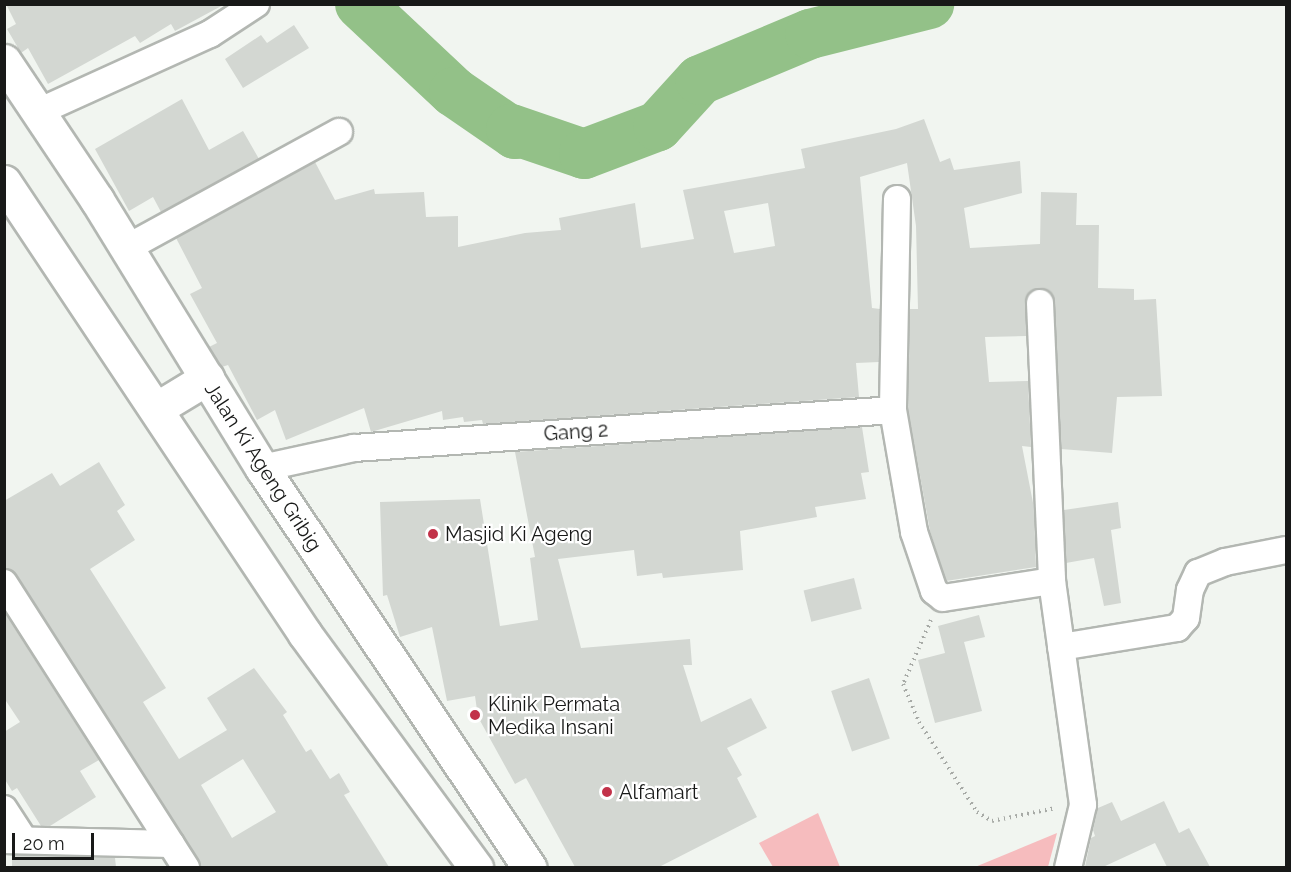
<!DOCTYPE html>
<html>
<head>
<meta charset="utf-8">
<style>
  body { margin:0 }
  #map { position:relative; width:1291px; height:872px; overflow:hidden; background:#f1f5f0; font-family:Raleway,sans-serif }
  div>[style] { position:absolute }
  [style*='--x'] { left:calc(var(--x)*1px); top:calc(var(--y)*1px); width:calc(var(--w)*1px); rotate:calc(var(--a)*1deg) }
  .green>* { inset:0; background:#f6bcbe }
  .river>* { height:50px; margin:-25px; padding:0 25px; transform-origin:25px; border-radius:25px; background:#93c188 }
  .building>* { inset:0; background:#d3d7d2; transform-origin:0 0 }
  .path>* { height:4px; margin-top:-2px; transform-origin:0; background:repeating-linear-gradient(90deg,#a7aaa6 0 1.5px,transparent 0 6px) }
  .roads { filter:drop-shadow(2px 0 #b3b7b2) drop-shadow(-2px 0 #b3b7b2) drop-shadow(0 2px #b3b7b2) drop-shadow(0 -2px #b3b7b2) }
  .street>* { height:26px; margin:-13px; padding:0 13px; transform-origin:13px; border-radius:13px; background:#fff }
  .primary>* { height:33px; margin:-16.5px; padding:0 16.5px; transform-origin:16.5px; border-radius:16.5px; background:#fff }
  .dots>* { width:16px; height:16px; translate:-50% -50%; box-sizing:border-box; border:3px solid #fff; border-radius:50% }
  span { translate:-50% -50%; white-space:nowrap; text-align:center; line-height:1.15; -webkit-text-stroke:4.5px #fff; paint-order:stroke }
  .street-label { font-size:20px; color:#181918 }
  .poi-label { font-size:20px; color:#181918 }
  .left { translate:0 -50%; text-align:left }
  .frame { position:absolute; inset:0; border:6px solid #181918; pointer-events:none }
  .scale { position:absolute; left:12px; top:833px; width:82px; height:27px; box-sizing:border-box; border:3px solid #181918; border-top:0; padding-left:8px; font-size:18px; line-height:21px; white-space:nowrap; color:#181918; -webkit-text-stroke:4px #fff; paint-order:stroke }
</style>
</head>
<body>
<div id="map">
  <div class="green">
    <div style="clip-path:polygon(818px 813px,840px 867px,773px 867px,759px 843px)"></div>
    <div style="clip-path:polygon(1057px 833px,1048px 867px,975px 867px)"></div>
  </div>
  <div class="river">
    <div style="--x:360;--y:4;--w:129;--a:43.1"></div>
    <div style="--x:454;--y:92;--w:74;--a:34.5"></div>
    <div style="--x:515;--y:134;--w:6;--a:-129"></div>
    <div style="--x:511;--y:129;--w:77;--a:18.9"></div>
    <div style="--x:584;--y:154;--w:79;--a:-20.7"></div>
    <div style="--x:658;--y:126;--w:62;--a:-47.6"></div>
    <div style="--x:700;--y:80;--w:119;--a:-22.7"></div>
    <div style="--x:810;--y:34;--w:123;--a:-14.1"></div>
  </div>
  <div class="building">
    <div style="clip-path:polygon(6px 4px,225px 4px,175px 31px,171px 24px,140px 43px,135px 36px,48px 84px,28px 48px,21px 53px,7px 29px,16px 24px)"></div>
    <div style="clip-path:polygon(294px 25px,309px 48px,243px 88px,225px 59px,261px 35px,267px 43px)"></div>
    <div style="clip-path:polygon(182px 99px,209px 150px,243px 131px,259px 159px,161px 212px,153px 197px,129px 211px,95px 149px)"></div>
    <div style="clip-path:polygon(evenodd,924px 119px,940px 162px,950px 158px,954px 170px,1020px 161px,1022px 193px,964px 208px,970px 248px,1040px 244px,1041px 192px,1077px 193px,1076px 225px,1099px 225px,1098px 288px,1134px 289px,1134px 300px,1156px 299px,1162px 396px,1117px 397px,1112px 453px,1061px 449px,1055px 302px,1047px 290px,1032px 290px,1026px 297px,1026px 336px,985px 337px,989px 382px,1028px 381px,1031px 447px,1022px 446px,1034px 508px,1036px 567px,946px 581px,930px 531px,908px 409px,910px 309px,918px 309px,916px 226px,907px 163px,860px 177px,872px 308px,880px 309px,879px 362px,856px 363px,859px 397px,483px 424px,482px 420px,464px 422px,463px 417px,443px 420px,442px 411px,371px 432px,364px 408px,286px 440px,275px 410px,257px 420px,228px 365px,222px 367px,209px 347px,217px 343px,190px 294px,202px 288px,176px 238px,315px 162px,335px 200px,374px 189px,375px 194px,424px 192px,426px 217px,458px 216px,458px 247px,525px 233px,561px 230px,559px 218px,635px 203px,641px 248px,694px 239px,683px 190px,805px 168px,801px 149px,896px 129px,924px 119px,768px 203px,775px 246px,734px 253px,724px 211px,768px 203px)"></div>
    <div style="clip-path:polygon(862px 427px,869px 472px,861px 473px,866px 499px,815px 507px,817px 517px,740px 531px,743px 570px,663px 578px,662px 573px,637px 576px,634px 550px,558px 559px,581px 648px,690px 639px,692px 665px,683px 665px,701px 722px,751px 698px,767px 728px,727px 748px,742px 775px,737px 778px,757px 817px,659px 867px,575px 867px,526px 778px,515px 784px,478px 717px,475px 696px,447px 701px,432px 627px,400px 637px,387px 595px,383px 596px,380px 502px,480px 499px,500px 626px,538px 620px,530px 558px,535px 557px,515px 452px)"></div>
    <div style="clip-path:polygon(evenodd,99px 462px,125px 505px,117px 511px,135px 540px,90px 569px,166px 688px,143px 702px,179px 759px,227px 730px,207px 698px,254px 668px,287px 712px,283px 715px,306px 752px,311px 749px,330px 779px,339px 773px,350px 792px,344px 795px,389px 867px,201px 867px,17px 575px,4px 568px,4px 501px,52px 473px,60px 486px,99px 462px,243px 759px,276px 812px,232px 838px,201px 785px,243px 759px)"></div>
    <div style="clip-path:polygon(1118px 502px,1121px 528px,1111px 530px,1121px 603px,1104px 606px,1094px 558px,1066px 563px,1064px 510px)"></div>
    <div style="left:854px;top:578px;width:32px;height:52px;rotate:76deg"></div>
    <div style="clip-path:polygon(4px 612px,99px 760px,80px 771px,96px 797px,50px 826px,41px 826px,17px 788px,12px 791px,4px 778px,4px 732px,20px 722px,4px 698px)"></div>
    <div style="clip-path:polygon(979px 615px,985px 637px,964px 642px,982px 711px,935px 723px,918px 660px,945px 653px,938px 626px)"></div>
    <div style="left:869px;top:678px;width:64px;height:40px;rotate:71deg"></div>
    <div style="clip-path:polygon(1164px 801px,1179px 833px,1189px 828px,1210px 867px,1167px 867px,1155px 843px,1103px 867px,1085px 867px,1091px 838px,1095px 836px,1093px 830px,1098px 808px,1112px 802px,1121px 821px)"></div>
    <div style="clip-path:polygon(12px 855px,115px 858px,116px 867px,12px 867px)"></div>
  </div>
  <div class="path">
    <div style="--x:931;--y:620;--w:70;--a:113.6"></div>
    <div style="--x:903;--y:684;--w:41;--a:67.2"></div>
    <div style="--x:919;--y:722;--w:107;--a:57.2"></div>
    <div style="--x:977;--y:812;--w:17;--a:31"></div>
    <div style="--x:992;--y:821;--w:65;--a:-11.5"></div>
  </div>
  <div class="roads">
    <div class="street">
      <div style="--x:38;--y:112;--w:189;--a:-24.4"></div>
      <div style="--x:210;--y:34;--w:55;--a:-33.1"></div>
      <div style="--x:897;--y:199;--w:211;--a:91.1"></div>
      <div style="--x:893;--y:410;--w:124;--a:80.2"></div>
      <div style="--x:914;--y:532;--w:62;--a:71.3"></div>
      <div style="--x:934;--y:591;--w:11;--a:38"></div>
      <div style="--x:943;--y:598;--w:110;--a:-8.9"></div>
      <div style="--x:125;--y:249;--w:244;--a:-28.7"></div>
      <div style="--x:1040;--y:303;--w:278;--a:87.5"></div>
      <div style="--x:1052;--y:581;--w:226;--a:82.1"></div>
      <div style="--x:1083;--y:805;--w:65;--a:103.4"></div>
      <div style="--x:262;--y:468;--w:94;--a:-12.3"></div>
      <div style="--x:354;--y:448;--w:540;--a:-4.03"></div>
      <div style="--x:4;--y:583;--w:338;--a:57.4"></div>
      <div style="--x:1061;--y:647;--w:118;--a:-9.3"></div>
      <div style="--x:1177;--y:628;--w:13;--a:-48"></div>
      <div style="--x:1186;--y:618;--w:28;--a:-82"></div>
      <div style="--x:1190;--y:590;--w:19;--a:-65"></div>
      <div style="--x:1198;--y:573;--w:29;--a:-22"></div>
      <div style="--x:1225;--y:562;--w:62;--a:-11.1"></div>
      <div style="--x:4;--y:809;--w:37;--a:57"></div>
      <div style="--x:4;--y:840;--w:167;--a:1.4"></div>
    </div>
    <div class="primary">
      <div style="--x:4;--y:61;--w:167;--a:56.2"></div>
      <div style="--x:97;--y:200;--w:315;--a:58.4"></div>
      <div style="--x:262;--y:468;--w:481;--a:56.2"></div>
      <div style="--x:4;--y:182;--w:543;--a:56.34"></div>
      <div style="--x:305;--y:634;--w:290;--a:53.8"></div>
      <div style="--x:156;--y:409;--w:60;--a:-31.3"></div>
    </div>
  </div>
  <div class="dots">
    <div style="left:433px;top:534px;background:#c23249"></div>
    <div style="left:475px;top:715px;background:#c23249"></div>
    <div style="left:607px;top:792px;background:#c23249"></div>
  </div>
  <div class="street-label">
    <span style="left:576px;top:432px;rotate:-4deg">Gang 2</span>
    <span style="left:263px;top:467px;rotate:57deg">Jalan Ki Ageng Gribig</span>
  </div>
  <div class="poi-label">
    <span class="left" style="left:445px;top:534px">Masjid Ki Ageng</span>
    <span class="left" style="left:488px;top:716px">Klinik Permata<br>Medika Insani</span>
    <span class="left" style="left:619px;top:792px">Alfamart</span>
  </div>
  <div class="frame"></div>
  <div class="scale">20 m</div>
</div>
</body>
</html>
